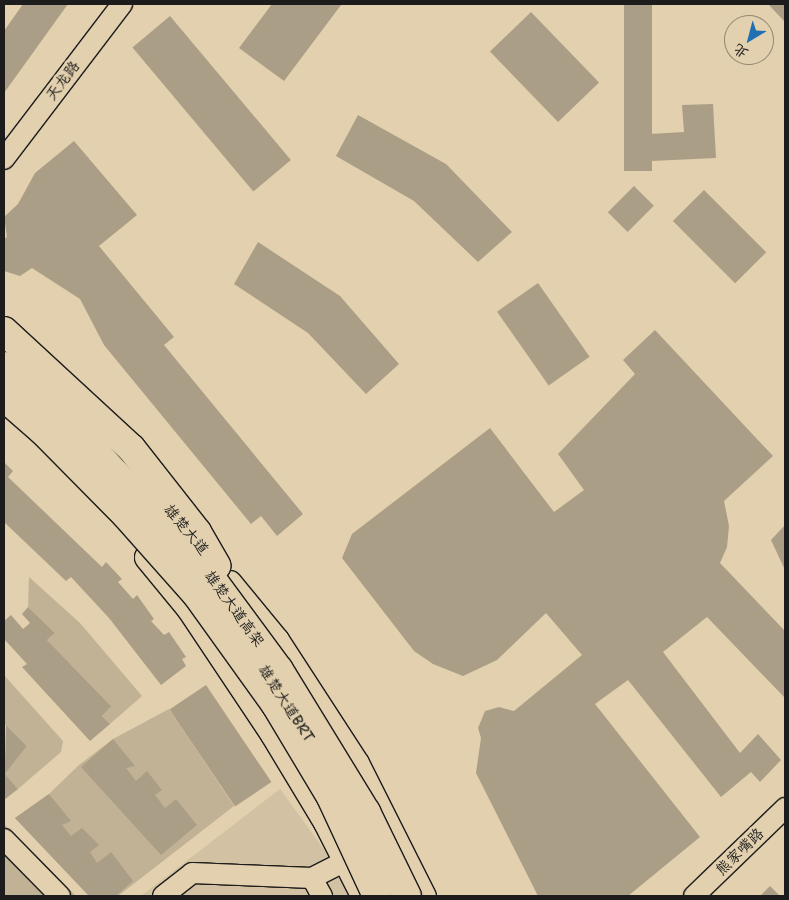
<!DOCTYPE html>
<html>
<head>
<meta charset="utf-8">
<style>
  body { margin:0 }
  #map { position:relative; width:789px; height:900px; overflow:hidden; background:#e2d0ae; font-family:"Shantell Sans","LXGW WenKai TC",sans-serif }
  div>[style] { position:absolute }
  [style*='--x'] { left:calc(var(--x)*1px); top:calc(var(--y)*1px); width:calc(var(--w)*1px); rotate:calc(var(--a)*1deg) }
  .built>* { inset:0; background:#d2c1a2 }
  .green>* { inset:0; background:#c1b296 }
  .building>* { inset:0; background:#ab9e86; transform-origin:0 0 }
  .roads { filter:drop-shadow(1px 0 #1c1c1c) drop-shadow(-1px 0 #1c1c1c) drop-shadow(0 1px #1c1c1c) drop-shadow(0 -1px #1c1c1c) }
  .minor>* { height:20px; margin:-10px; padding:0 10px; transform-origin:10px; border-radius:10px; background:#e2d0ae }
  .major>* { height:25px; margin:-12.5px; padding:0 12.5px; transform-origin:12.5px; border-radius:12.5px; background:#e2d0ae }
  .bridges { filter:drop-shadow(1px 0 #1c1c1c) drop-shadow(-1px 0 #1c1c1c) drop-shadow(0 1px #1c1c1c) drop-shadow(0 -1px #1c1c1c) }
  .highway-bridge>* { height:28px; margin:-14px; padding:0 14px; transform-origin:14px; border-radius:14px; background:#e2d0ae }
  span { translate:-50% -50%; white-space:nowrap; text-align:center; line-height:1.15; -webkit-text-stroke:5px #e2d0ae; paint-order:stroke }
  .street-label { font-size:15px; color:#1c1c1c }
  .frame { position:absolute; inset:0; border:5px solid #1c1c1c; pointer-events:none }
  .north { position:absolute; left:724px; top:15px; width:50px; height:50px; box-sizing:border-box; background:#e2d0ae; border:1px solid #938874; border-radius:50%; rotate:217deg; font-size:14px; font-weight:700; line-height:20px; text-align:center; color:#1c1c1c }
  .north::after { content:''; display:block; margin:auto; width:18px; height:22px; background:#1f6fb2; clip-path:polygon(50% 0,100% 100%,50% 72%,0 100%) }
</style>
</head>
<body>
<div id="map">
  <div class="built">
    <div style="clip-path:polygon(280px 789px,336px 866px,348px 896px,141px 896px)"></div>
  </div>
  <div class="green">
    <div style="clip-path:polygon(29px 577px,80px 623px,142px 696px,110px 724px,102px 716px,110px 705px,47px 640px,55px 633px,28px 607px)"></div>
    <div style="clip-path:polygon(4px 675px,63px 741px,61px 752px,18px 789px,5px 774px,27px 746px,6px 725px,4px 727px)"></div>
    <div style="clip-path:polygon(169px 709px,234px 806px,118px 896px,89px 896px,15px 818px,49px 794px,79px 765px,113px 739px)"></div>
    <div style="clip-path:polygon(4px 824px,76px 896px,4px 896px)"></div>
  </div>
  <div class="building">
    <div style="clip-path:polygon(23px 4px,68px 4px,4px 93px,4px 31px)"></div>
    <div style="clip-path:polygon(272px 4px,341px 5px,284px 81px,239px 48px)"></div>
    <div style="left:624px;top:4px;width:28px;height:167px"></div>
    <div style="clip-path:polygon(768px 4px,785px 4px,785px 22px)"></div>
    <div style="left:531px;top:12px;width:98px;height:57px;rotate:46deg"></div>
    <div style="left:170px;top:16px;width:188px;height:49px;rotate:50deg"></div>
    <div style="clip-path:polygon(713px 104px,716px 158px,651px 161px,650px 134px,684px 132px,682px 105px)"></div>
    <div style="clip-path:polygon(358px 115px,446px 164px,512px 232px,478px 262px,414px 201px,336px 156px)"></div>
    <div style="clip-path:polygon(74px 141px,137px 215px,99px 246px,174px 337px,164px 345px,303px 514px,277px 536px,261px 516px,251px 524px,104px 345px,80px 299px,32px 268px,20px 276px,4px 271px,4px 239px,7px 237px,4px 217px,18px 204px,35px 173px)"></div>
    <div style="left:634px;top:186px;width:28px;height:37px;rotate:45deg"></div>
    <div style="left:704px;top:190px;width:88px;height:44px;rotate:45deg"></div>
    <div style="clip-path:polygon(258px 242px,340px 296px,399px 364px,366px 394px,308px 333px,234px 284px)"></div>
    <div style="left:538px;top:283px;width:90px;height:50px;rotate:55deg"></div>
    <div style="clip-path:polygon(655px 330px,773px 456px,724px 501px,729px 526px,727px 547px,720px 563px,785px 631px,785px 698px,707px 617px,663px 652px,740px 753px,758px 734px,781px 760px,760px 782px,751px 772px,721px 797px,628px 680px,595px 704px,700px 837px,628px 896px,538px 896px,476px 773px,481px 738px,478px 728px,485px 711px,499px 707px,514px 711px,582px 655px,546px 613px,497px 660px,463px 676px,433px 664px,414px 651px,342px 558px,352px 534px,490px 428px,554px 512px,584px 490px,558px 454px,635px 374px,623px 360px)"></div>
    <div style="clip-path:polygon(4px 462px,13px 471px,8px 477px,102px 567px,106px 562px,122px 579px,118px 582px,133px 599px,137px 595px,154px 619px,151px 621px,164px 635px,169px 632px,186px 657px,182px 659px,186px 666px,161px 685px,109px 618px,71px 577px,66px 581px,4px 522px)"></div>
    <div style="clip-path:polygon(785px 525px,785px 570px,771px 540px)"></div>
    <div style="clip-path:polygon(28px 607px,55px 633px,47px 640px,111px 706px,102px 716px,110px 724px,90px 741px,22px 667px,27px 664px,4px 639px,4px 621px,11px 615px,23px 629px,30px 623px,22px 614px)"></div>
    <div style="left:206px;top:685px;width:117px;height:44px;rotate:56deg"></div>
    <div style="clip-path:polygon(6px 725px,27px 746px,5px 774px,18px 789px,4px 800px)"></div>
    <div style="clip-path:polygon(113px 739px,135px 766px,126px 768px,136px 781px,147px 771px,162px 790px,155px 795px,165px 808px,176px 799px,197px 825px,161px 855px,81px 767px)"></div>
    <div style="clip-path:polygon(49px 794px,71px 821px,62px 825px,71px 836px,82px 828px,99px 845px,90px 852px,97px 863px,111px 852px,133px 881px,116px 896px,89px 896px,15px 818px)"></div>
    <div style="clip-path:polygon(770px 886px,780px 896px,760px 896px)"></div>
  </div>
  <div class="roads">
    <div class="minor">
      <div style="--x:4;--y:159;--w:195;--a:-52.7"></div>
      <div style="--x:4;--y:839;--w:80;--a:45.5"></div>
      <div style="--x:312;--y:878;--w:21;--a:61"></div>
      <div style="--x:163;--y:896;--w:37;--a:-38"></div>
      <div style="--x:192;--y:873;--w:120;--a:2.4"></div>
      <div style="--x:312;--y:878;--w:27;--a:-27"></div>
      <div style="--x:694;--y:896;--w:127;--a:-44"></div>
    </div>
    <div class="major">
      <div style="--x:93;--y:430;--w:75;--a:45"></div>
      <div style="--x:147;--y:557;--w:66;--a:50.5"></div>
      <div style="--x:189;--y:608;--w:151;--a:56.3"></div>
      <div style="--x:273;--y:734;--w:103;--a:58.9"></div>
      <div style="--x:326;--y:822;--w:77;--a:63.1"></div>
      <div style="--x:229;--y:583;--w:74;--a:50.5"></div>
      <div style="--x:276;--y:640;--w:147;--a:57"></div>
      <div style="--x:356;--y:763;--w:149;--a:63.3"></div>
    </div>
  </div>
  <div class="bridges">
    <div class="highway-bridge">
      <div style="--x:4;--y:331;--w:173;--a:42.7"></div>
      <div style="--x:131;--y:448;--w:107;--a:51.8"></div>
      <div style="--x:197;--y:532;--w:39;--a:60"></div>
      <div style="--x:4;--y:366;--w:75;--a:40.7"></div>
      <div style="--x:61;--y:415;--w:213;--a:47.1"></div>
      <div style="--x:206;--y:571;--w:123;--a:53.6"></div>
      <div style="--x:279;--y:670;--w:167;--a:58.5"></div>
      <div style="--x:366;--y:812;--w:93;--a:64"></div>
      <div style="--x:4;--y:397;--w:52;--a:41.1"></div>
      <div style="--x:43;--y:431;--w:118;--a:45.3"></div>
      <div style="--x:126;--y:515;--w:107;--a:48.4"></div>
      <div style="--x:197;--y:595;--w:135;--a:54.3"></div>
      <div style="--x:276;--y:705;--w:107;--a:59.1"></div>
      <div style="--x:331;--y:797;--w:109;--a:65.1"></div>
    </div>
  </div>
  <div class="street-label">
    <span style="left:63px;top:81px;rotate:-53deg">天龙路</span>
    <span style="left:186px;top:530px;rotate:50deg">雄楚大道</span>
    <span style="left:234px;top:609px;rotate:54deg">雄楚大道高架</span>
    <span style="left:286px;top:704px;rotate:57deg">雄楚大道BRT</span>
    <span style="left:740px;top:852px;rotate:-44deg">熊家嘴路</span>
  </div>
  <div class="frame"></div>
  <div class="north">北</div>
</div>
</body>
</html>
